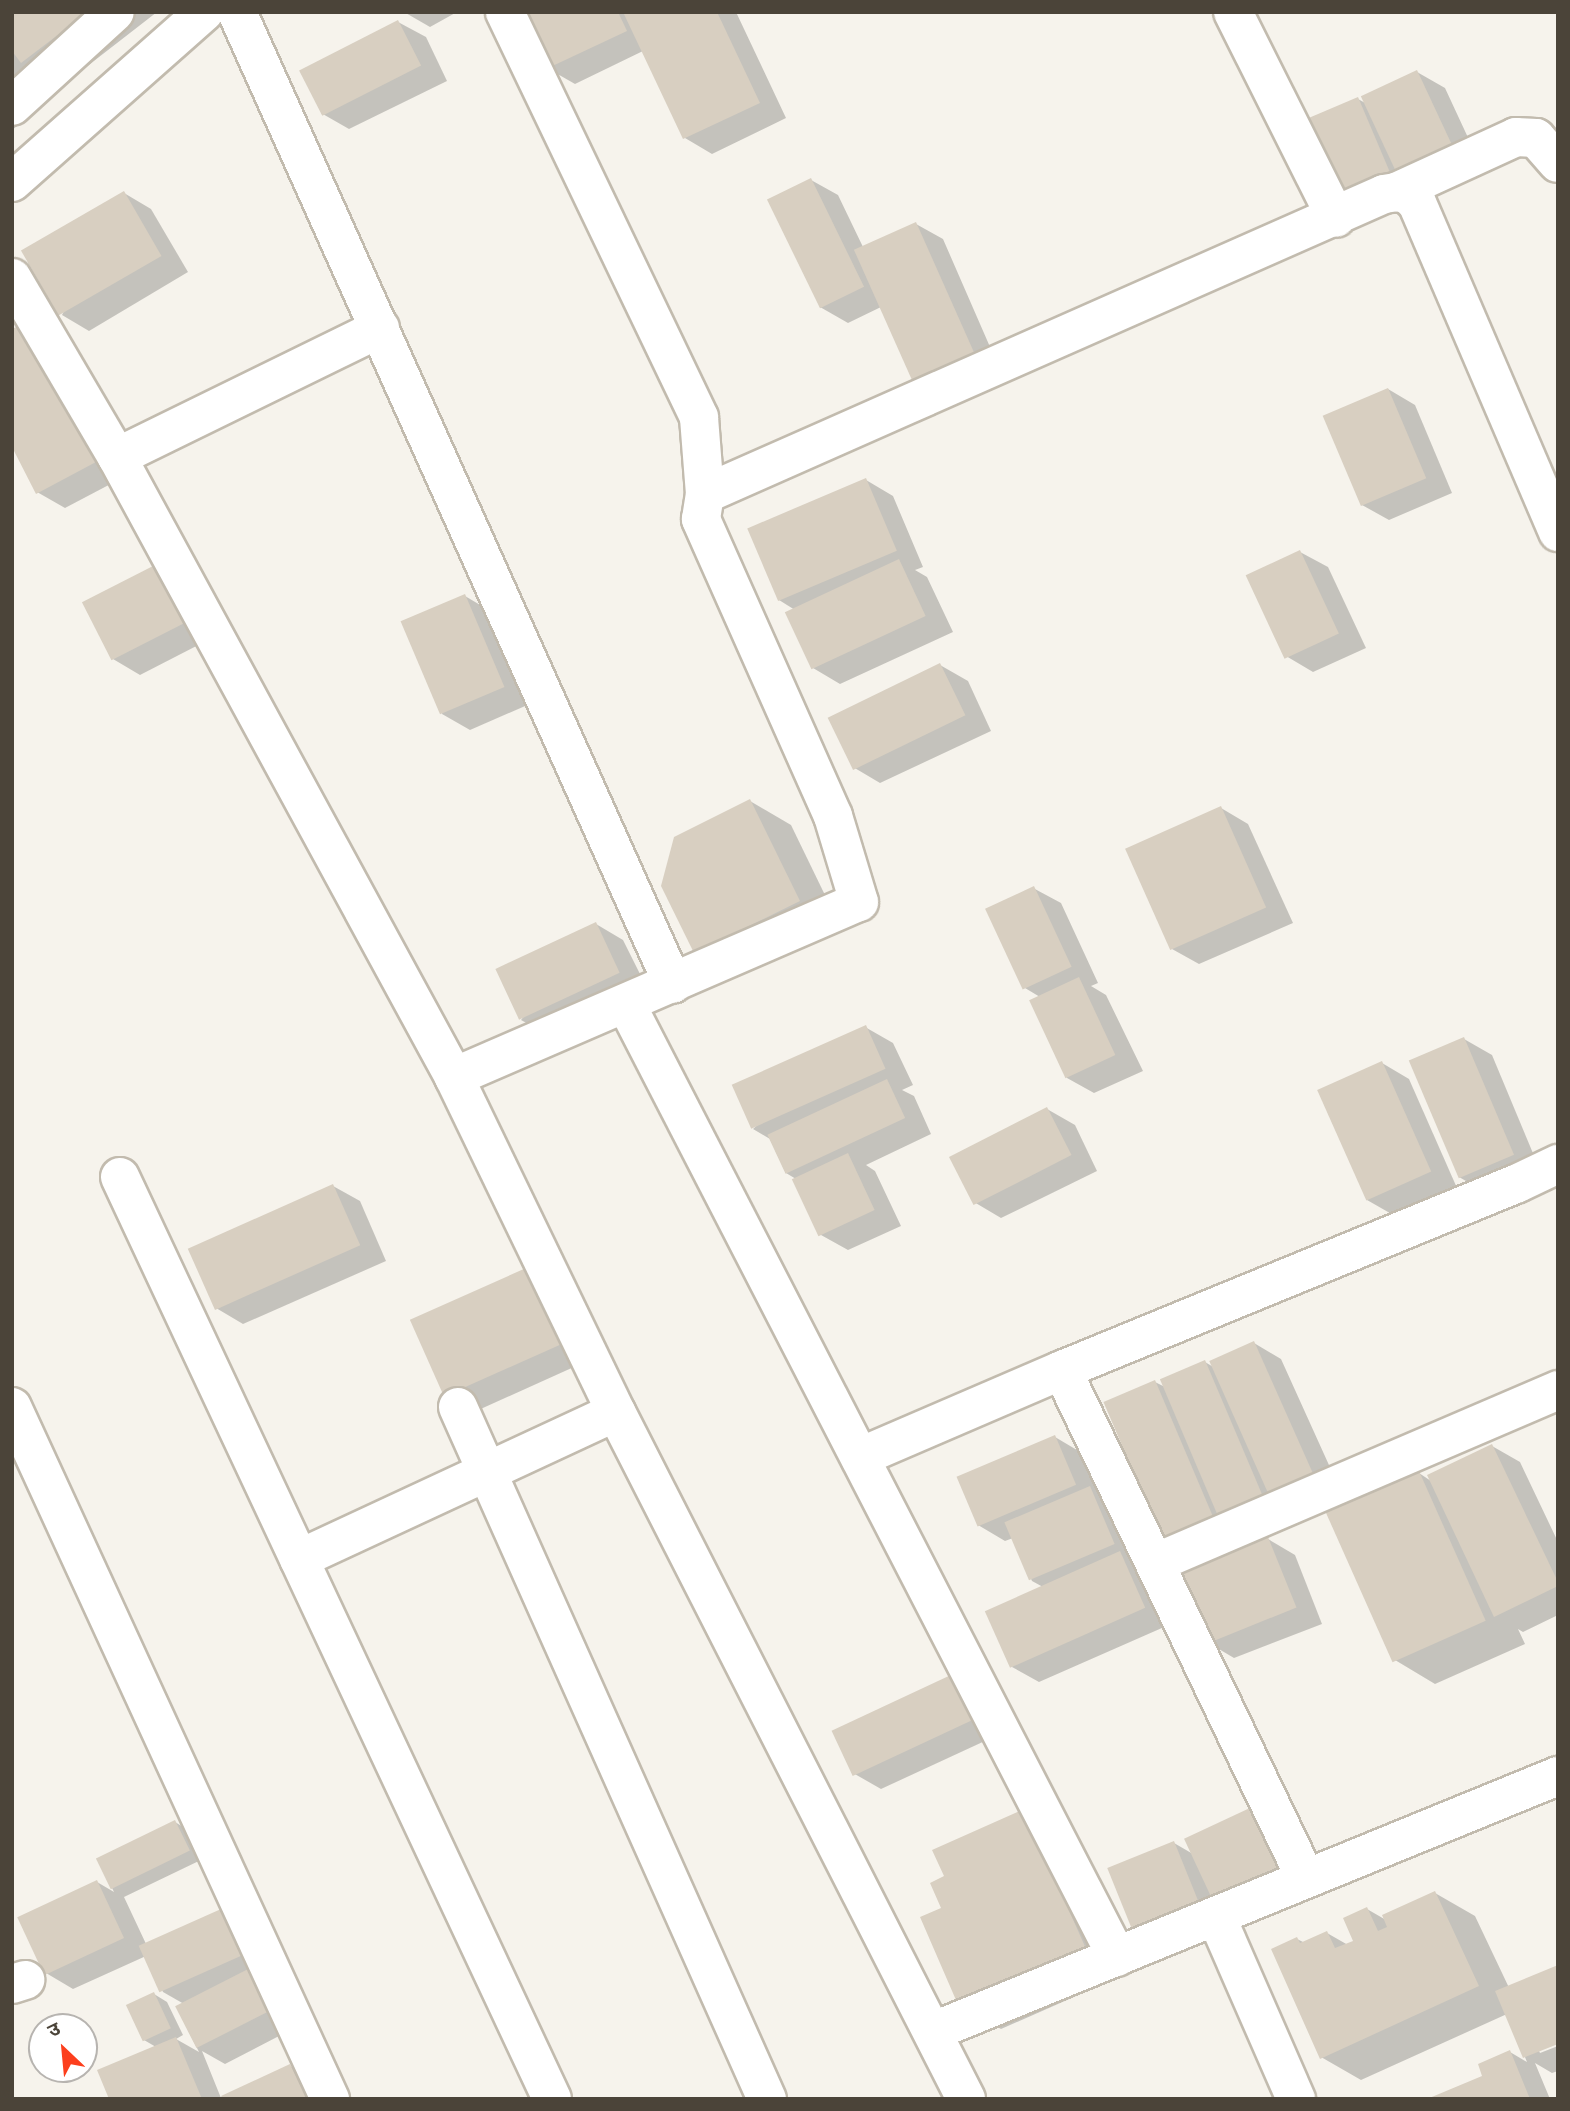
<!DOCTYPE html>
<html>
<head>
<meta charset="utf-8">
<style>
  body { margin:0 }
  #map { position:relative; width:1570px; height:2111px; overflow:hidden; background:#f6f3ec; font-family:"Alegreya Sans","Noto Sans Devanagari",sans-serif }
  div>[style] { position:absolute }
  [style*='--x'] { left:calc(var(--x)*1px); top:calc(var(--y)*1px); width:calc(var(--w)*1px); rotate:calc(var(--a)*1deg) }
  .shadow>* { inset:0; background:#0003 }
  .building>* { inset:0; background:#d8cfc1; transform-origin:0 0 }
  .roads { filter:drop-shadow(2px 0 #c2bbae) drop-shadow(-2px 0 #c2bbae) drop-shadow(0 2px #c2bbae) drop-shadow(0 -2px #c2bbae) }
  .minor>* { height:38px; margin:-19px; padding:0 19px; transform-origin:19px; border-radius:19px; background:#fff }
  span { translate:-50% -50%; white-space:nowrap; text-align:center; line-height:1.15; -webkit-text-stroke:7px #fff; paint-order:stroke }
  .frame { position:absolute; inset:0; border:14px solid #4b4439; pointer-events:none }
  .north { position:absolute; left:28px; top:2013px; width:70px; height:70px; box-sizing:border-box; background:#fff; border:2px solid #b7b4b0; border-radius:50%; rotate:334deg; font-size:19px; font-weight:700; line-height:28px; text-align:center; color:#4b4439 }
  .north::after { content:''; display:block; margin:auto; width:24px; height:32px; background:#fc3f1d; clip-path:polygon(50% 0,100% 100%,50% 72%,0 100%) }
</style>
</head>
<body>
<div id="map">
  <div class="shadow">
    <div style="clip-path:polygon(12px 12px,157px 12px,63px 85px,27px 64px,53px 97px,12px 130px)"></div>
    <div style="clip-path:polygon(404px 12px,457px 12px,430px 27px)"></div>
    <div style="clip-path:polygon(527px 12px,736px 12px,786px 118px,712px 154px,685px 138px,643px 51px,575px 84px,547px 68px)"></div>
    <div style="clip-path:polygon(398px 22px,426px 37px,447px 81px,349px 129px,321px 113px)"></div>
    <div style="clip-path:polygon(1417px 72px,1445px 88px,1484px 172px,1367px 220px,1358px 99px,1367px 104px)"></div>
    <div style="clip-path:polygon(811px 180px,838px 195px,863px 247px,916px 224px,943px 239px,1004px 379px,881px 307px,848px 323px,820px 307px)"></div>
    <div style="clip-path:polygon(124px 193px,151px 209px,188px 272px,89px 331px,62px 315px)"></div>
    <div style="clip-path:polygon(12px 331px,122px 478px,65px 508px,37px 492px)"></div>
    <div style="clip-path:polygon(1388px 389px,1415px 405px,1452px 493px,1389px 520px,1362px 505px)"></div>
    <div style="clip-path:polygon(866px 480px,893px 496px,923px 567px,915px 570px,927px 577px,953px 632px,840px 684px,813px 668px,795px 610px,779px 600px)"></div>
    <div style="clip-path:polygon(1300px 552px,1328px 567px,1366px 648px,1313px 672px,1286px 656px)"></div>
    <div style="clip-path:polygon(155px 567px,210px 639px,140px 675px,113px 659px)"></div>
    <div style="clip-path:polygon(465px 596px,492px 612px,532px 703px,470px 730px,442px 714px)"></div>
    <div style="clip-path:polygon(940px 665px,968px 681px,991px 731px,880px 783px,853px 767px)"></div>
    <div style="clip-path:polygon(750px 801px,791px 825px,839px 924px,695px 952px)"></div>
    <div style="clip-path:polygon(1221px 808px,1248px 824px,1293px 923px,1199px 964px,1172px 949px)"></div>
    <div style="clip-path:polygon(1033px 888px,1061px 903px,1098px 983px,1091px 986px,1106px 995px,1143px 1071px,1094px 1093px,1067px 1078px,1040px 997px,1025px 988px)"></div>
    <div style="clip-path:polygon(596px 924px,623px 940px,647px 988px,548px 1035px,521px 1020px)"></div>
    <div style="clip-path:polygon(865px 1027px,893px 1043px,913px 1085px,902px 1090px,914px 1096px,931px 1134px,866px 1165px,875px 1171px,901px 1226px,848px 1250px,821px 1235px,796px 1179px,786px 1173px,770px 1139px,753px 1129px)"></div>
    <div style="clip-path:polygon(1464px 1039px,1492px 1055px,1540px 1170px,1487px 1193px,1459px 1177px)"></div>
    <div style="clip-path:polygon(1382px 1063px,1409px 1079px,1457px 1188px,1395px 1216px,1367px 1200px)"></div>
    <div style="clip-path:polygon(1047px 1109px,1075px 1125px,1097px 1171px,1001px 1218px,974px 1202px)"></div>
    <div style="clip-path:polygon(333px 1186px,360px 1201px,386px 1261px,243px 1324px,216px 1308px)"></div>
    <div style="clip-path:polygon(562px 1281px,596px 1357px,474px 1412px,446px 1396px)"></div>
    <div style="clip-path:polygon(1254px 1343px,1281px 1359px,1343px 1496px,1190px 1554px,1155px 1382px,1165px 1387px,1205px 1362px,1215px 1368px)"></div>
    <div style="clip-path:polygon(1055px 1437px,1082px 1453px,1099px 1494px,1117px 1504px,1171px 1624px,1039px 1682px,1012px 1667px,1043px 1587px,1032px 1581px,1013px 1538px,1005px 1541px,978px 1525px)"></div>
    <div style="clip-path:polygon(1492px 1446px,1520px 1462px,1558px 1542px,1558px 1615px,1523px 1632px,1518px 1629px,1525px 1644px,1435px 1684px,1395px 1660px,1419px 1473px,1431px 1481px)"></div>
    <div style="clip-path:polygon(1268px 1539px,1295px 1555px,1322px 1624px,1234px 1658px,1207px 1642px)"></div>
    <div style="clip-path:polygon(953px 1675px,1000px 1734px,881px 1789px,853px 1773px)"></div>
    <div style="clip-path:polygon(175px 1822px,188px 1830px,203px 1859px,124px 1897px,147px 1946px,230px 1907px,306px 2022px,225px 2064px,202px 2051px,221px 2098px,290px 2066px,318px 2081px,326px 2099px,111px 2099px,156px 2047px,144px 2040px,154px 1994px,167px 2002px,183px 2035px,176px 2039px,199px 2052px,177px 2008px,184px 2004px,163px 1992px,146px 1956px,73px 1989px,46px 1973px,97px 1882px,114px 1892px,98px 1859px)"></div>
    <div style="clip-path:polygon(1280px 1825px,1163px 1947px,1174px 1843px,1193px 1854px)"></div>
    <div style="clip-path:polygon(1064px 1834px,1126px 1974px,1001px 2029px,961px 2006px)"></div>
    <div style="clip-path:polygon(1435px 1893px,1475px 1916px,1540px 2053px,1558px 2046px,1558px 2071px,1552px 2073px,1535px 2063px,1550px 2099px,1432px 2099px,1484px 2077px,1510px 2052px,1527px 2062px,1507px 2014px,1361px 2080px,1321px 2057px,1297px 1939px,1305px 1943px,1327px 1933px,1348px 1945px,1355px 1942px,1367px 1909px,1386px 1920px)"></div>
  </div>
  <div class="building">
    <div style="clip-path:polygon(12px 12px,88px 12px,21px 63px,12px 51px)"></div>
    <div style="clip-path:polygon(523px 12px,618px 12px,627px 31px,546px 69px)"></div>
    <div style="clip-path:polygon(623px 12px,717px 12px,760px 103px,683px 139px)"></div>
    <div style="left:398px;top:20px;width:51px;height:111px;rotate:63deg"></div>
    <div style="left:1417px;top:70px;width:95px;height:62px;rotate:65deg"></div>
    <div style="left:1358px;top:97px;width:92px;height:60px;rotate:67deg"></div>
    <div style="left:811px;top:178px;width:121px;height:49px;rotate:64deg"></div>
    <div style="left:124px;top:191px;width:75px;height:119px;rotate:60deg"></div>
    <div style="left:916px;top:222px;width:154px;height:68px;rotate:66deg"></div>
    <div style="clip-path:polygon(25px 323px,96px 462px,36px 494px,12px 447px,12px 329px)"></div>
    <div style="left:1388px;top:388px;width:98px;height:71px;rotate:67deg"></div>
    <div style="left:866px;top:478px;width:79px;height:129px;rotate:67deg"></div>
    <div style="left:1300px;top:550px;width:92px;height:60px;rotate:65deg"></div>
    <div style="left:899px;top:559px;width:63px;height:126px;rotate:65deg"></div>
    <div style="left:155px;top:565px;width:65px;height:82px;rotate:63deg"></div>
    <div style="left:465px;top:594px;width:101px;height:70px;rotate:67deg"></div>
    <div style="left:940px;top:663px;width:58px;height:125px;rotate:64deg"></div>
    <div style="clip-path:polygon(750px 799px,800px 901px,694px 953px,661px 886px,674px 837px)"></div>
    <div style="left:1221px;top:806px;width:111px;height:105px;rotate:66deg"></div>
    <div style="left:1034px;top:886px;width:89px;height:54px;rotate:65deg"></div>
    <div style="left:596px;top:922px;width:56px;height:111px;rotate:65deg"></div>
    <div style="left:1079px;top:977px;width:86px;height:55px;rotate:65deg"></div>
    <div style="left:866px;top:1025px;width:48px;height:147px;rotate:66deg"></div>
    <div style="left:1464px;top:1037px;width:128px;height:60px;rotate:67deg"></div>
    <div style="left:1382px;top:1061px;width:121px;height:71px;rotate:66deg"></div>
    <div style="left:887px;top:1079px;width:43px;height:132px;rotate:65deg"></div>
    <div style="left:1047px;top:1107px;width:54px;height:110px;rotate:63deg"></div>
    <div style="left:848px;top:1153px;width:63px;height:62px;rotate:65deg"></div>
    <div style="left:333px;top:1184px;width:67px;height:159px;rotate:66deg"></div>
    <div style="left:535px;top:1264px;width:84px;height:137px;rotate:66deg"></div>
    <div style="left:1254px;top:1341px;width:153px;height:49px;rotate:66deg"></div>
    <div style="left:1205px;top:1360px;width:151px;height:49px;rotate:67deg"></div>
    <div style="left:1155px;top:1380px;width:149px;height:56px;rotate:67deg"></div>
    <div style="left:1055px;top:1435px;width:54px;height:107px;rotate:67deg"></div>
    <div style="clip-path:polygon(1492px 1444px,1558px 1582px,1558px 1586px,1494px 1617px,1427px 1475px)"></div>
    <div style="left:1419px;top:1471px;width:164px;height:102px;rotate:66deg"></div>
    <div style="left:1090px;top:1486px;width:63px;height:93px;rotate:67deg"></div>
    <div style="left:1268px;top:1537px;width:76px;height:98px;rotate:68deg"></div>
    <div style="left:1120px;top:1551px;width:62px;height:148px;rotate:66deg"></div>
    <div style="left:953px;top:1674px;width:50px;height:134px;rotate:65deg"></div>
    <div style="left:1252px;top:1807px;width:77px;height:75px;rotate:65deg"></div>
    <div style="clip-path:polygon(1024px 1809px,1087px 1951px,959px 2007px,920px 1917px,941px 1908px,930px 1883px,944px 1876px,932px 1850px)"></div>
    <div style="left:175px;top:1820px;width:34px;height:88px;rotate:64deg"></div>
    <div style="left:1174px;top:1841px;width:69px;height:72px;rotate:68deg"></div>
    <div style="left:97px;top:1880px;width:64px;height:88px;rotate:65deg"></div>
    <div style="clip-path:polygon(1435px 1891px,1479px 1986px,1320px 2059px,1271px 1949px,1297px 1937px,1300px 1943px,1327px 1931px,1335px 1948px,1353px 1941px,1343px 1918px,1367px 1907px,1378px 1931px,1387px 1927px,1382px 1915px)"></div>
    <div style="left:230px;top:1905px;width:51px;height:100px;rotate:66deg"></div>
    <div style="left:258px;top:1964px;width:47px;height:93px;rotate:63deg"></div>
    <div style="clip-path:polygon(1558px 1965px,1558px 2044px,1523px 2058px,1495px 1991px)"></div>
    <div style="left:154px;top:1992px;width:40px;height:31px;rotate:65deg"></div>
    <div style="clip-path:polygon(176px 2037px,202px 2099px,109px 2099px,97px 2070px)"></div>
    <div style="clip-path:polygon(1510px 2050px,1530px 2099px,1427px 2099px,1482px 2076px,1478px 2064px)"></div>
    <div style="clip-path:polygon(290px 2064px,307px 2099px,223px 2099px,221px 2096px)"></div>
  </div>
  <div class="roads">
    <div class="minor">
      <div style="--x:237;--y:12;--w:1065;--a:65.84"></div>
      <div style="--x:1233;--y:12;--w:230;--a:63.4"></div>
      <div style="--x:12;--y:106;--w:139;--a:-42.4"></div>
      <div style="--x:12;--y:182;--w:256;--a:-41.5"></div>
      <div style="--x:1396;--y:192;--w:132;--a:-24.6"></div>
      <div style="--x:1516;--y:137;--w:20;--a:3"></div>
      <div style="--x:1536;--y:138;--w:33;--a:49"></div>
      <div style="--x:12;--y:278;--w:208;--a:59.6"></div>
      <div style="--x:117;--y:457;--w:706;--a:61.47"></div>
      <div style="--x:454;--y:1077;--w:372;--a:64.2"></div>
      <div style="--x:616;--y:1412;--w:771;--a:63"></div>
      <div style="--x:117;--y:457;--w:293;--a:-26.1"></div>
      <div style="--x:705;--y:494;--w:742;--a:-23.84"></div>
      <div style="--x:1384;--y:194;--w:12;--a:-9"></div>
      <div style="--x:1396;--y:192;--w:11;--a:10"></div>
      <div style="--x:1407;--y:194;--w:13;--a:42"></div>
      <div style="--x:1417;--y:203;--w:358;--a:66.8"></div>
      <div style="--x:626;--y:1004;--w:1072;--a:62.74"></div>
      <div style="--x:454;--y:1077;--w:441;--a:-23.4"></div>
      <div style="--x:859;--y:902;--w:90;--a:-106.8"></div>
      <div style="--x:833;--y:816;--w:325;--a:-114"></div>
      <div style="--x:701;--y:519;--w:25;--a:-81"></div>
      <div style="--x:705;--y:494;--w:77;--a:-94.5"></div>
      <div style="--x:699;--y:417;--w:449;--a:-115.6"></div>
      <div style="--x:120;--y:1177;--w:1018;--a:64.89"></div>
      <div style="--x:1062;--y:1370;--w:564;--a:64.39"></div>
      <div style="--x:12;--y:1407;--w:762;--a:65.32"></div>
      <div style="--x:458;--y:1407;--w:758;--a:65.94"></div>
      <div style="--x:860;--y:1457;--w:220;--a:-23.3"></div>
      <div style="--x:1062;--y:1370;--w:491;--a:-22.3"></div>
      <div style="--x:1516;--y:1184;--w:47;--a:-25.5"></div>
      <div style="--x:299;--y:1559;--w:349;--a:-24.9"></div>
      <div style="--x:1155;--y:1563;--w:439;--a:-23.2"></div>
      <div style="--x:1216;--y:1916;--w:200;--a:66.4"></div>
      <div style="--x:12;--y:1984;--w:14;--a:-17"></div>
      <div style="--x:934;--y:2031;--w:674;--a:-22.23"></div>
    </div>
  </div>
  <div class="frame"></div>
  <div class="north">उ</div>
</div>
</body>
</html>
